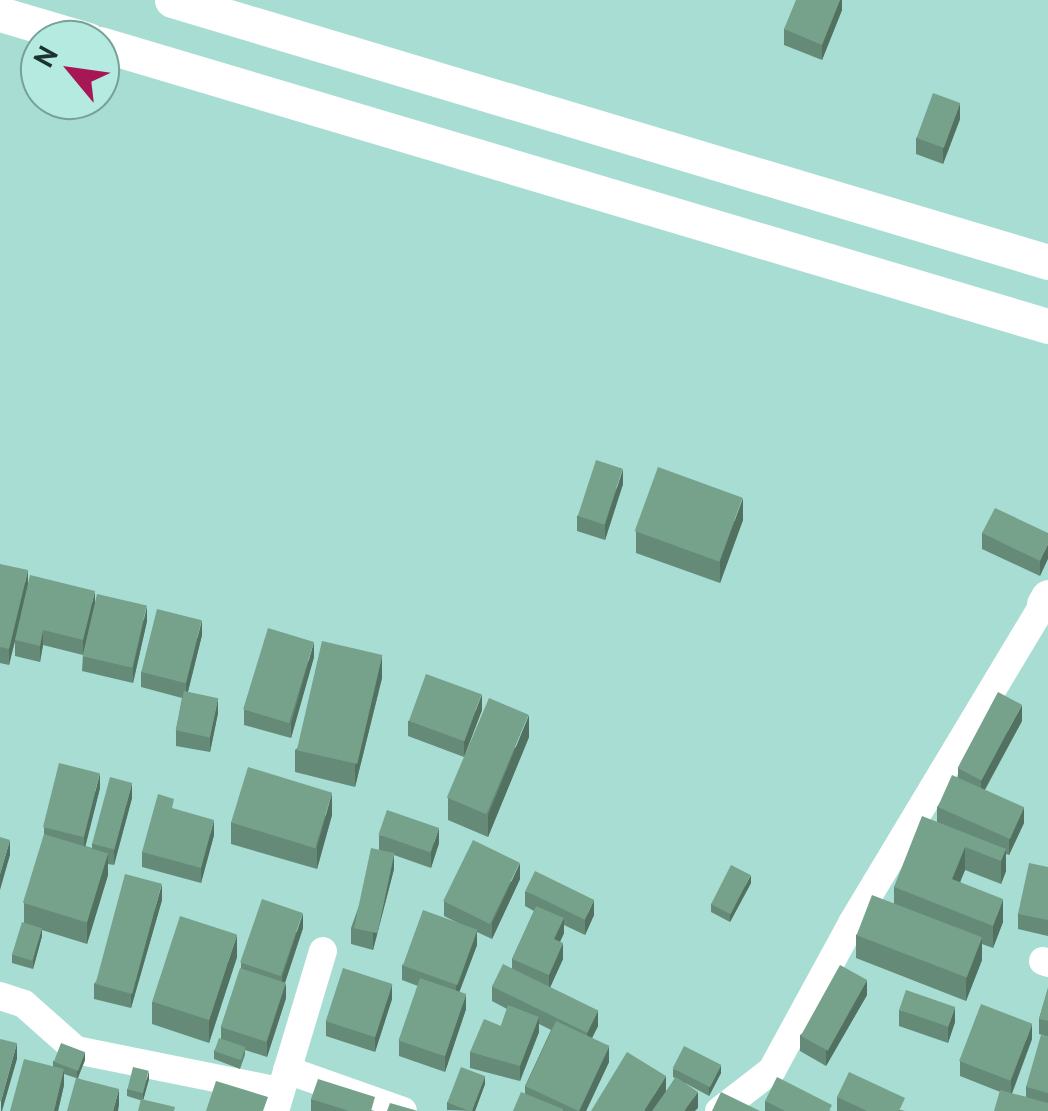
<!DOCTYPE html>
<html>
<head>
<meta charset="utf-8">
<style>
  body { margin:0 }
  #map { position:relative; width:1048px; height:1111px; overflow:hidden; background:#a7ddd2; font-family:"PT Sans",sans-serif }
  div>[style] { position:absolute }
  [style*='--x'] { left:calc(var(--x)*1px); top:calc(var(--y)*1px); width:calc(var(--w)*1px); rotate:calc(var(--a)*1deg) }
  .minor>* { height:28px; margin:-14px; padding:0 14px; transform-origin:14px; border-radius:14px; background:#fff }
  .tertiary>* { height:35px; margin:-17.5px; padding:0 17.5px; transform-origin:17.5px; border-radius:17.5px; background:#fff }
  .wall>* { inset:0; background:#658a78 }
  .shaded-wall>* { inset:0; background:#537161 }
  .building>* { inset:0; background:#76a18b; transform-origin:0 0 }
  span { translate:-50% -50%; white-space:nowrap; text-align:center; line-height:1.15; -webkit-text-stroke:9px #b4eadf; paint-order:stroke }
  .north { position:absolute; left:20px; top:20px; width:100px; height:100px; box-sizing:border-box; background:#b4eadf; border:2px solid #77a098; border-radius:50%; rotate:299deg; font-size:28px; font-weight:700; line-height:40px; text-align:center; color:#1c322e }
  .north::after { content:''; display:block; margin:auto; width:35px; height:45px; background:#a71756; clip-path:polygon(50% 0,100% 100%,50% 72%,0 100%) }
</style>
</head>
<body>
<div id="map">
  <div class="minor">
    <div style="--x:1043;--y:961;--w:5;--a:22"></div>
    <div style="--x:0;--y:996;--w:25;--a:18"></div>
    <div style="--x:24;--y:1004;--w:69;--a:41.5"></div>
    <div style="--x:76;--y:1050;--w:208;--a:11.4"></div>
    <div style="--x:287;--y:1070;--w:123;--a:19.5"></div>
    <div style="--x:275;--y:1111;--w:167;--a:-73.3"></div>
    <div style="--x:719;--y:1111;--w:67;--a:-37.7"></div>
    <div style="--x:772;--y:1070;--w:167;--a:-61.4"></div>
    <div style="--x:852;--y:923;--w:372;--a:-59"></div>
  </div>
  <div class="tertiary">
    <div style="--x:172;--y:0;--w:914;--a:16.65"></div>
    <div style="--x:0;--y:14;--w:92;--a:16.5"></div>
    <div style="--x:100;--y:44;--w:989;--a:16.57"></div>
    <div style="--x:1044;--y:604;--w:8;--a:-60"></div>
  </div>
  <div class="wall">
    <div style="clip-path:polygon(840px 0,842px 0,842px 10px,822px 60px,784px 45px,784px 29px)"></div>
    <div style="clip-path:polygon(960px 119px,943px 164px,916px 154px,916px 138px)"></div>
    <div style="clip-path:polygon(623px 484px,605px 540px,577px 531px,577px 516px)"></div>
    <div style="clip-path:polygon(743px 520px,720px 583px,636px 553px,636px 531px)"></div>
    <div style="clip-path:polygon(982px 533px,1048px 533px,1040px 576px,982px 549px)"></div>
    <div style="clip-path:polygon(0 564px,28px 586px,95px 603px,147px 621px,133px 683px,82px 671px,83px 655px,43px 645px,40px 662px,15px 656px,15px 641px,9px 665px,0 663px)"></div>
    <div style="clip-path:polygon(202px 635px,188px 692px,218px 713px,210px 752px,176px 746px,176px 730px,182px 698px,141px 687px,141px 672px)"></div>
    <div style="clip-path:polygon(314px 657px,291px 738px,244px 725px,244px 710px)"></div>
    <div style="clip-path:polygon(382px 678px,355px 787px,295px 772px,295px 750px)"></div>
    <div style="clip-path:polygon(482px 710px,464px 757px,408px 736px,408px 721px)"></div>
    <div style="clip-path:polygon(1022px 721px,985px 790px,1024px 823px,1009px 855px,1006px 854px,1006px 871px,1001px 884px,965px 870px,960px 882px,1003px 922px,993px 948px,982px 944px,982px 960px,966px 1001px,856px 958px,856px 935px,894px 903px,894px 887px,937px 822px,937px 807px,958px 777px,958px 768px)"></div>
    <div style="clip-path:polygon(529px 737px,488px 837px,448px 820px,448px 798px)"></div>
    <div style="clip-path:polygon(100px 788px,85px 846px,92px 848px,92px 844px,132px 798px,114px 865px,108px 864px,108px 875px,87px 944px,42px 930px,42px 936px,33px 969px,12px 963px,12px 955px,24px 923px,24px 903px,44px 837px,44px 827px)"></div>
    <div style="clip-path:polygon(174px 809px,214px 835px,201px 883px,142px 867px,142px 852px)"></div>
    <div style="clip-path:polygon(332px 815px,317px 869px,231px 844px,231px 822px)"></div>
    <div style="clip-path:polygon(379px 835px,439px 843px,431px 868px,394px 855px,394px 869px,373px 950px,351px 944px,351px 928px,379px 850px)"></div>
    <div style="clip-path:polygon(1048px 867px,1048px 936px,1018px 929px,1018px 914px)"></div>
    <div style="clip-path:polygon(520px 879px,492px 939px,477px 932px,477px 945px,459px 992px,466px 1009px,445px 1072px,399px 1056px,399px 1041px,418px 986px,402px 980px,402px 965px,460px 924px,444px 916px,444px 901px)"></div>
    <div style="clip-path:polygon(751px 883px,730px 922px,711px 912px,711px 904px)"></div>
    <div style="clip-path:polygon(525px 891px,594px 915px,585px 935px,564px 925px,564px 933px,560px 942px,563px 959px,550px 987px,598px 1026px,592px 1038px,609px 1062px,586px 1111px,513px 1111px,525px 1094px,525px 1086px,551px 1030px,539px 1024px,539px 1032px,520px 1081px,470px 1068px,470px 1052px,501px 1026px,507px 1009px,492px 1001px,492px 986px,512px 968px,512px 959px,534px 911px,525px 906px)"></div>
    <div style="clip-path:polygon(162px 900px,131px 1008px,94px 999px,94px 984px)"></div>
    <div style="clip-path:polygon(303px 928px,285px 982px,286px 998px,267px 1057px,245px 1050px,245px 1055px,240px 1069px,214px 1059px,214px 1051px,221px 1039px,221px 1027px,241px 968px,241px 963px)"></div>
    <div style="clip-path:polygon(237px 957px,209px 1043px,152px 1024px,152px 1002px)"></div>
    <div style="clip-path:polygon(1048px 988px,1048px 1037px,1039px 1034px,1039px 1019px)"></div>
    <div style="clip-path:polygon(867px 995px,826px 1066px,800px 1051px,800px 1035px)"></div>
    <div style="clip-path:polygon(392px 999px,375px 1052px,326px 1036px,326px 1021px)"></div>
    <div style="clip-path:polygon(899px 1010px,955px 1022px,948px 1043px,899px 1026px)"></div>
    <div style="clip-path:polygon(1048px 1037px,1048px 1111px,960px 1076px,960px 1061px,1032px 1039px,1012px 1094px,1026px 1097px,1026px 1087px)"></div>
    <div style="clip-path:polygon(85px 1060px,78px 1078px,119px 1105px,76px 1078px,64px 1074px,64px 1085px,58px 1111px,10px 1111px,53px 1066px,53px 1061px)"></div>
    <div style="clip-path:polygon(673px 1069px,721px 1073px,709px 1096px,685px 1083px,698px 1108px,591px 1111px,666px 1092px,675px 1078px,673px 1077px)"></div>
    <div style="clip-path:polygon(149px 1079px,143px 1100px,175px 1111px,127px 1096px,127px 1089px)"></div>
    <div style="clip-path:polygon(485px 1084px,475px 1111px,447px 1110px,447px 1102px)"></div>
    <div style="clip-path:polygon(837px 1097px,905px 1111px,837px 1111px)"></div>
    <div style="clip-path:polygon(311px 1099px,375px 1111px,311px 1111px)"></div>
    <div style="clip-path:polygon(765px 1101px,832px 1111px,765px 1111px)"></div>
  </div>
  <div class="shaded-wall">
    <div style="clip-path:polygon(840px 0,842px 0,842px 10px,822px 60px,822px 45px)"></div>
    <div style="clip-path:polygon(960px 103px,960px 119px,943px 164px,943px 148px)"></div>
    <div style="clip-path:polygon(623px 469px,623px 484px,605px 540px,605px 525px)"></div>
    <div style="clip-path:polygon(743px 498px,743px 520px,720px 583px,720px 561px)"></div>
    <div style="clip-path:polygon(1048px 544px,1048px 559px,1040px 576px,1040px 561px)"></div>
    <div style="clip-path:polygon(28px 570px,28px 586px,9px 665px,9px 649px)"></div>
    <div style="clip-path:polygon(95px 591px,95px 606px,83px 655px,83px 640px)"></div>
    <div style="clip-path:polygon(147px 606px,147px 621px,133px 683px,133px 668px)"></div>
    <div style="clip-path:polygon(202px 620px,202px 635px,186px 699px,186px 683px)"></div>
    <div style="clip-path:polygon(43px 630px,43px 645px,40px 662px,40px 646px)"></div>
    <div style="clip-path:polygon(314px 642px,314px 657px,291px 738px,291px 723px)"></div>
    <div style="clip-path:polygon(382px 655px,382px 678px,355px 787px,355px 765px)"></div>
    <div style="clip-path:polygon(482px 694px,482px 710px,464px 757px,464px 742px)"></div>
    <div style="clip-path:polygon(218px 698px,218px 713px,210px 752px,210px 737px)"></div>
    <div style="clip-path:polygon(1022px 705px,1022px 721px,981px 796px,981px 780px)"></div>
    <div style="clip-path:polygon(529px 715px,529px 737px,488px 837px,488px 815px)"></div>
    <div style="clip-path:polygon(100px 773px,100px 788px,84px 852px,84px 837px)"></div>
    <div style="clip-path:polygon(132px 783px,132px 798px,114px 865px,114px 850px)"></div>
    <div style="clip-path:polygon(332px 793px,332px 815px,317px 869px,317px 847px)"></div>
    <div style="clip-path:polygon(1024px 807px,1024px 823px,1009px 855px,1009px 840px)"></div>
    <div style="clip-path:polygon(214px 820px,214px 835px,201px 883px,201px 868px)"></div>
    <div style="clip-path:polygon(439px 828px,439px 843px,431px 868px,431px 852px)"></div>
    <div style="clip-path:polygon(10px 840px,10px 855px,0 890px,0 874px)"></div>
    <div style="clip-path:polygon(965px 847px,965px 870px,952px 902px,952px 879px)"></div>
    <div style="clip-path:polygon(1006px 849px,1006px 871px,1001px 884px,1001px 861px)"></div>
    <div style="clip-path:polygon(108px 853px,108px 875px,87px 944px,87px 921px)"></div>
    <div style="clip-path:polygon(394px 853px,394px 869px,373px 950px,373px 934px)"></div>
    <div style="clip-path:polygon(520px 863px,520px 879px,492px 939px,492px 923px)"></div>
    <div style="clip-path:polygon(751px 875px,751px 883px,730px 922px,730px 914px)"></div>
    <div style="clip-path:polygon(162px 884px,162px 900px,131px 1008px,131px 993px)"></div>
    <div style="clip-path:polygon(1003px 899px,1003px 922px,993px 948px,993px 926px)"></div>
    <div style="clip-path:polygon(594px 900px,594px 915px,585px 935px,585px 920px)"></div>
    <div style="clip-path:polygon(303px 913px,303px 928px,282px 992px,282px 977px)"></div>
    <div style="clip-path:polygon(564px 918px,564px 933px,554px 955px,554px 939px)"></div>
    <div style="clip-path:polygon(42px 928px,42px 936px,33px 969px,33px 961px)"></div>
    <div style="clip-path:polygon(477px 930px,477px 945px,456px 1001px,456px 985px)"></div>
    <div style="clip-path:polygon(237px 935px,237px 957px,209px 1043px,209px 1020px)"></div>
    <div style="clip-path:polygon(982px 938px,982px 960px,966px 1001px,966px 978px)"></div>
    <div style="clip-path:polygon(563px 943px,563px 959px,549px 990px,549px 975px)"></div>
    <div style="clip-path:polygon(867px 980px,867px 995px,826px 1066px,826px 1051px)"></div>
    <div style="clip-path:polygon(286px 983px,286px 998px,267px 1057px,267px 1041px)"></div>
    <div style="clip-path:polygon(392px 984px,392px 999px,375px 1052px,375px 1036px)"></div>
    <div style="clip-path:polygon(466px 994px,466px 1009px,445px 1072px,445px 1057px)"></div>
    <div style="clip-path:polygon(955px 1007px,955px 1022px,948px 1043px,948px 1027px)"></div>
    <div style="clip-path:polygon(598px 1010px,598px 1026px,587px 1048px,587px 1032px)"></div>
    <div style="clip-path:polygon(539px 1017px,539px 1032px,520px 1081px,520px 1066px)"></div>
    <div style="clip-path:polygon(1032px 1024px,1032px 1039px,1011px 1095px,1011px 1080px)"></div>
    <div style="clip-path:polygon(17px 1043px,17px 1059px,2px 1111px,1px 1111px,1px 1101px)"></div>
    <div style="clip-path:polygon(609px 1046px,609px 1062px,586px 1111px,578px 1111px)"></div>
    <div style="clip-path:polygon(85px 1052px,85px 1060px,77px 1079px,77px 1071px)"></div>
    <div style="clip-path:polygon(721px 1065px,721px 1073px,709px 1096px,709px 1088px)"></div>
    <div style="clip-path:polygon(64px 1069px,64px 1085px,58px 1111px,54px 1111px)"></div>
    <div style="clip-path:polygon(149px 1071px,149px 1079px,143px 1101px,143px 1093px)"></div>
    <div style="clip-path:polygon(485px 1076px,485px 1084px,475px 1111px,472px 1111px)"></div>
    <div style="clip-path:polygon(666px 1076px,666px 1092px,654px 1111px,644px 1111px)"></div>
    <div style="clip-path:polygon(119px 1089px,119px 1105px,118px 1111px,113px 1111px)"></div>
    <div style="clip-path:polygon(698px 1092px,698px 1108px,695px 1111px,684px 1111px)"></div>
  </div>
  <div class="building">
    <div style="clip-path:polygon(796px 0,840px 0,822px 45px,784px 29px)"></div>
    <div style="left:933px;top:93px;width:29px;height:48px;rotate:20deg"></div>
    <div style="left:596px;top:460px;width:28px;height:59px;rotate:18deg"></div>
    <div style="left:658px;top:467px;width:90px;height:68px;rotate:20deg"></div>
    <div style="clip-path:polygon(995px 508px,1048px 533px,1048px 544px,1040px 561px,982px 533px)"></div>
    <div style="clip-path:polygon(0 564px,28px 570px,9px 649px,0 647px)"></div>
    <div style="clip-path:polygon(30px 575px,95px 591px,83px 640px,43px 630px,40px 646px,15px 640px)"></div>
    <div style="left:97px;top:594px;width:51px;height:64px;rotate:13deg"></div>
    <div style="left:157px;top:609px;width:46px;height:65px;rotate:14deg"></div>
    <div style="left:268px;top:628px;width:48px;height:85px;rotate:17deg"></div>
    <div style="left:322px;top:641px;width:62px;height:112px;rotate:13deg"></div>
    <div style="left:426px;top:674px;width:59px;height:50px;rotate:20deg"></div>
    <div style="left:184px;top:691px;width:35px;height:40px;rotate:12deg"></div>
    <div style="left:998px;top:692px;width:27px;height:86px;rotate:28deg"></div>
    <div style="left:489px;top:698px;width:43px;height:108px;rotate:23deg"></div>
    <div style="left:59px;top:763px;width:42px;height:66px;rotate:14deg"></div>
    <div style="left:248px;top:767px;width:88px;height:58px;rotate:17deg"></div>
    <div style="left:952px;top:775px;width:79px;height:35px;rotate:24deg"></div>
    <div style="left:110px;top:777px;width:23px;height:69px;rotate:15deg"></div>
    <div style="clip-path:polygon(158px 794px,174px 799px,172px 808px,214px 820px,201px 868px,142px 852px)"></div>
    <div style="left:387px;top:810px;width:55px;height:26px;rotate:19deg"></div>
    <div style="clip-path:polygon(922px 816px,1006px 849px,1001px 861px,965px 847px,952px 879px,1003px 899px,993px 926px,894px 887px)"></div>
    <div style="left:44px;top:834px;width:67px;height:72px;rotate:17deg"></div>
    <div style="clip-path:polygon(0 837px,10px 840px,0 874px)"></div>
    <div style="left:473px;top:840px;width:52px;height:68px;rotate:26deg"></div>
    <div style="left:371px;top:848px;width:24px;height:82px;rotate:12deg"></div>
    <div style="clip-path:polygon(1029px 863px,1048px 867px,1048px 920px,1018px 914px)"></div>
    <div style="left:731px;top:865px;width:22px;height:44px;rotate:27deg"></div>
    <div style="left:535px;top:871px;width:66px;height:22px;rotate:26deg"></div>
    <div style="left:125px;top:874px;width:38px;height:114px;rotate:15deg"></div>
    <div style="left:872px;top:895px;width:118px;height:43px;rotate:21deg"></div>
    <div style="left:262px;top:899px;width:43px;height:67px;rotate:19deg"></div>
    <div style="clip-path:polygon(536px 906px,564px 918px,554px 939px,563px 943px,549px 975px,512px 959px)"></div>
    <div style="left:423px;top:910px;width:58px;height:59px;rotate:20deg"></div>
    <div style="left:180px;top:916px;width:60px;height:90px;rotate:18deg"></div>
    <div style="left:22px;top:922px;width:21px;height:34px;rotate:17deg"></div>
    <div style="left:503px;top:964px;width:106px;height:25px;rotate:26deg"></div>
    <div style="left:840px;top:965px;width:31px;height:81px;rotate:29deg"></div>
    <div style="left:240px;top:968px;width:48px;height:62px;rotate:18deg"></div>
    <div style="left:343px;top:968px;width:52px;height:56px;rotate:18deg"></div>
    <div style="left:420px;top:978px;width:49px;height:66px;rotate:19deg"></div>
    <div style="clip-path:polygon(1048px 988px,1048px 1021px,1039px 1019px)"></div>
    <div style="left:906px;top:990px;width:52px;height:21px;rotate:19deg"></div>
    <div style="left:981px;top:1004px;width:55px;height:61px;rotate:21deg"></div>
    <div style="clip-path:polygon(508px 1005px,539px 1017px,520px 1066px,470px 1052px,484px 1019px,501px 1026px)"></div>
    <div style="left:556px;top:1021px;width:59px;height:72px;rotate:25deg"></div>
    <div style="clip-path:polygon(1041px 1035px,1048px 1037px,1048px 1093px,1026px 1087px)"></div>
    <div style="left:219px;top:1038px;width:28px;height:14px;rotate:19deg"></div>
    <div style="clip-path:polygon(0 1039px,17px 1043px,1px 1101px,0 1101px)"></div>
    <div style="left:61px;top:1043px;width:26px;height:20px;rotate:21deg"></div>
    <div style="left:684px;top:1046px;width:42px;height:25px;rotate:27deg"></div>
    <div style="clip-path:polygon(627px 1052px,666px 1076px,644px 1111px,591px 1111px)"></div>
    <div style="clip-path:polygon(24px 1059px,64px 1069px,54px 1111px,10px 1111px)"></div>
    <div style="left:133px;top:1067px;width:16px;height:23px;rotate:14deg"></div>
    <div style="left:461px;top:1067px;width:26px;height:38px;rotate:21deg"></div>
    <div style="clip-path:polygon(849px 1072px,905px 1098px,899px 1111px,867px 1111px,837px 1097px)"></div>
    <div style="clip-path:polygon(676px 1077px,698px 1092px,684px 1111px,652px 1111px)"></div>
    <div style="clip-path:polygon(777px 1077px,832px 1105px,829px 1111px,785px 1111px,765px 1101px)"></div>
    <div style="clip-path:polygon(76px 1078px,119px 1089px,113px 1111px,67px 1111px)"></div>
    <div style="clip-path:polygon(318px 1079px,375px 1097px,371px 1111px,349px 1111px,311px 1099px)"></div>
    <div style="clip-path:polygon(216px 1081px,268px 1097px,263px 1111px,206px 1111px)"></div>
    <div style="clip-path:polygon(1000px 1090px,1048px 1103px,1048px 1111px,994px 1111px)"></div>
    <div style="clip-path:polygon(521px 1092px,563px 1109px,563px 1111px,513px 1111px)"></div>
    <div style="clip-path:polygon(721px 1092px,760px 1111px,712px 1111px)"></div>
    <div style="clip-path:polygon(141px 1099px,175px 1107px,174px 1111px,138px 1111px)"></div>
    <div style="clip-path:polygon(390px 1103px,418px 1111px,387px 1111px)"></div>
  </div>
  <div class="north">N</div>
</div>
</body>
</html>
